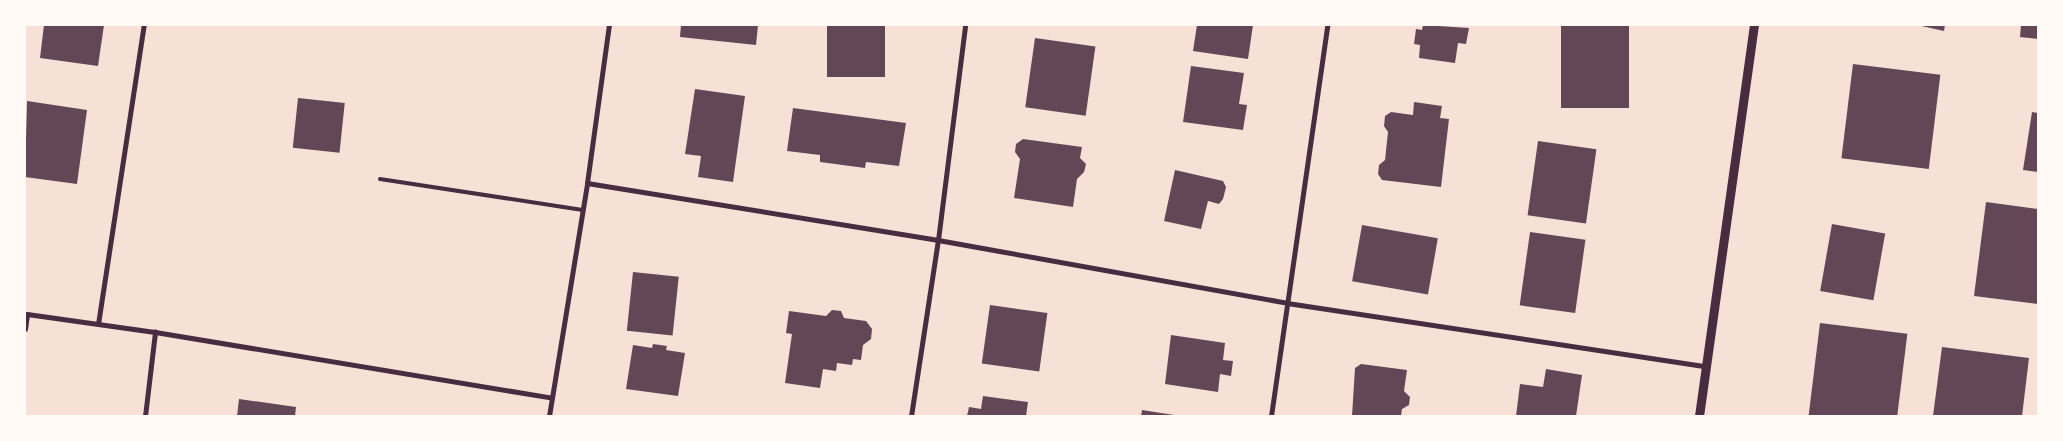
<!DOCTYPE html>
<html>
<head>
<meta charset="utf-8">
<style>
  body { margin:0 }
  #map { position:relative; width:2063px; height:441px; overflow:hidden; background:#f7e1d7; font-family:Overpass,sans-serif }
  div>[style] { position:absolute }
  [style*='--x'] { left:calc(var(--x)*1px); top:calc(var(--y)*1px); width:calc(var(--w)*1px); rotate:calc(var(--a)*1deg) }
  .building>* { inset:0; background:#644757; transform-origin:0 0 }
  .service>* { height:4px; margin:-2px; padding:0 2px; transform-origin:2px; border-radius:2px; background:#4a2c40 }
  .minor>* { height:5px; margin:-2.5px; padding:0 2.5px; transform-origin:2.5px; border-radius:2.5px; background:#4a2c40 }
  .tertiary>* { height:9px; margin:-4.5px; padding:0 4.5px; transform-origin:4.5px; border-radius:4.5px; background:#4a2c40 }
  span { translate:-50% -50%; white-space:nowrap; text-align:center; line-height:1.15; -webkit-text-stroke:4px #fffaf5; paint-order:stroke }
  .frame { position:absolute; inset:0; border:26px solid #fffaf5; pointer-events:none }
</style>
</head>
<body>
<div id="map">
  <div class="building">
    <div style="clip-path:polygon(44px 25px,104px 25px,98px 66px,40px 58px)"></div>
    <div style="clip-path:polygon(681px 25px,758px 25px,756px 45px,680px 37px)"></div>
    <div style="left:827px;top:25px;width:58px;height:52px"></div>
    <div style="clip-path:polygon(1197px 25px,1253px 25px,1248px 59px,1193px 51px)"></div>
    <div style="clip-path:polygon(1423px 25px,1469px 28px,1466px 44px,1458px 43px,1455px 63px,1419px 58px,1420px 45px,1414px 44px,1416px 29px,1422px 30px)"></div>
    <div style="left:1561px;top:25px;width:68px;height:83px"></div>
    <div style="clip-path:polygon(1917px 25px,1945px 25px,1944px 31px)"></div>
    <div style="clip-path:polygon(2021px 25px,2038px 25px,2038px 39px,2020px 37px)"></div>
    <div style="left:1035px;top:38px;width:61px;height:70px;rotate:8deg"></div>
    <div style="left:1853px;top:64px;width:88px;height:95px;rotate:7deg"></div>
    <div style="clip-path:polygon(1191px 66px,1244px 73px,1239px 104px,1247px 105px,1243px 130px,1183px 122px)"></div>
    <div style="clip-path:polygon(695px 89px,745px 96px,733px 182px,698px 177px,701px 156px,685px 154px)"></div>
    <div style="left:298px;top:98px;width:47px;height:50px;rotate:6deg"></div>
    <div style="clip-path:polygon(27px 101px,87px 110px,77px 184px,25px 177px)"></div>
    <div style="clip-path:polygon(1414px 102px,1442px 106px,1440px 118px,1449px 119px,1441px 187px,1382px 180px,1378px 174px,1379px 165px,1385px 160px,1388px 132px,1384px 126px,1385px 116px,1391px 112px,1413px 115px)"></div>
    <div style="clip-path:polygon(793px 108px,906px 123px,899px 166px,866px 162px,865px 168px,820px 162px,820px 155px,787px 151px)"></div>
    <div style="clip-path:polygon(2032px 112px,2038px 113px,2038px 172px,2023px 170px)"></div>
    <div style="clip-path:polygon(1023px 139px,1082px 147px,1080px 158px,1086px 164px,1084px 172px,1077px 179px,1073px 207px,1014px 198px,1020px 159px,1015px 152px,1016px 144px)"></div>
    <div style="left:1538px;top:141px;width:59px;height:75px;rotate:8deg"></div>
    <div style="clip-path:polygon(1175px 170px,1223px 181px,1226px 187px,1223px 199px,1219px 204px,1208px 201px,1201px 229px,1164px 221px)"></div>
    <div style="clip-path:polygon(1986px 202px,2038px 209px,2038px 304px,1974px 296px)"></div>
    <div style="left:1832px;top:224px;width:54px;height:68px;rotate:10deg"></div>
    <div style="left:1362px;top:225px;width:77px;height:57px;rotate:10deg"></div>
    <div style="left:1530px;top:232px;width:56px;height:74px;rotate:8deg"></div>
    <div style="left:633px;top:272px;width:46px;height:59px;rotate:6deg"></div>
    <div style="left:990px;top:305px;width:58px;height:59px;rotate:8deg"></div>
    <div style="clip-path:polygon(832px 310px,841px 311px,844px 318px,866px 321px,872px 329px,871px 339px,863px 345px,861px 360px,853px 359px,852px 365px,837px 363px,836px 371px,823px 369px,820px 388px,785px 383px,792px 334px,786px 333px,789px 311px,826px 316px)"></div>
    <div style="left:1820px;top:323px;width:88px;height:94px;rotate:7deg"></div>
    <div style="clip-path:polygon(1171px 335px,1225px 343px,1223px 360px,1233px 361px,1231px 376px,1220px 374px,1218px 392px,1165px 384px)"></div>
    <div style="clip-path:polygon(653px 344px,667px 346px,666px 350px,685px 353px,678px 396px,626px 389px,633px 345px,652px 348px)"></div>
    <div style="clip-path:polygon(1942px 347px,2029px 358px,2022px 416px,1933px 416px)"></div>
    <div style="clip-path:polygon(1361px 364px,1407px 370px,1404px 391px,1410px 397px,1409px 405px,1402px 409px,1401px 416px,1352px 416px,1355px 368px)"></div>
    <div style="clip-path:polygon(1546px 369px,1582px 375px,1576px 416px,1516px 416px,1520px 384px,1543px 387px)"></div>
    <div style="clip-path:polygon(983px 396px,1028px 402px,1026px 416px,967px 416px,969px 407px,981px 409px)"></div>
    <div style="clip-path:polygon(239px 399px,296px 407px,295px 416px,237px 416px)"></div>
    <div style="clip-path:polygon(1142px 410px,1174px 415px,1174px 416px,1141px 416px)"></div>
  </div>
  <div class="service">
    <div style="--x:380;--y:179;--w:205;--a:8.7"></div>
  </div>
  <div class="minor">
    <div style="--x:587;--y:183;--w:356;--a:9.2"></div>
    <div style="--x:938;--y:240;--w:355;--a:10.2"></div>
    <div style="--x:1287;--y:303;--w:423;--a:8.6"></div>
    <div style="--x:98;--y:324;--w:303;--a:-81.3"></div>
    <div style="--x:25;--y:329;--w:15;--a:-82"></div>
    <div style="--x:27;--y:314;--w:129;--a:8"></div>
    <div style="--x:145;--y:416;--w:85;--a:-83.2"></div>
    <div style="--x:155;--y:332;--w:402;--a:9.4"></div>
    <div style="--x:549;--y:416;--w:236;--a:-80.7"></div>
    <div style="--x:587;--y:183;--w:160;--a:-82.1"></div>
    <div style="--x:911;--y:416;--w:178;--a:-81.3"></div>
    <div style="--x:938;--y:240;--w:217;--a:-82.8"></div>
    <div style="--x:1271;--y:416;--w:395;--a:-81.8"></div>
  </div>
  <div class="tertiary">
    <div style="--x:1699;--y:416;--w:395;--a:-82"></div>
  </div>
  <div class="frame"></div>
</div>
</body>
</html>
